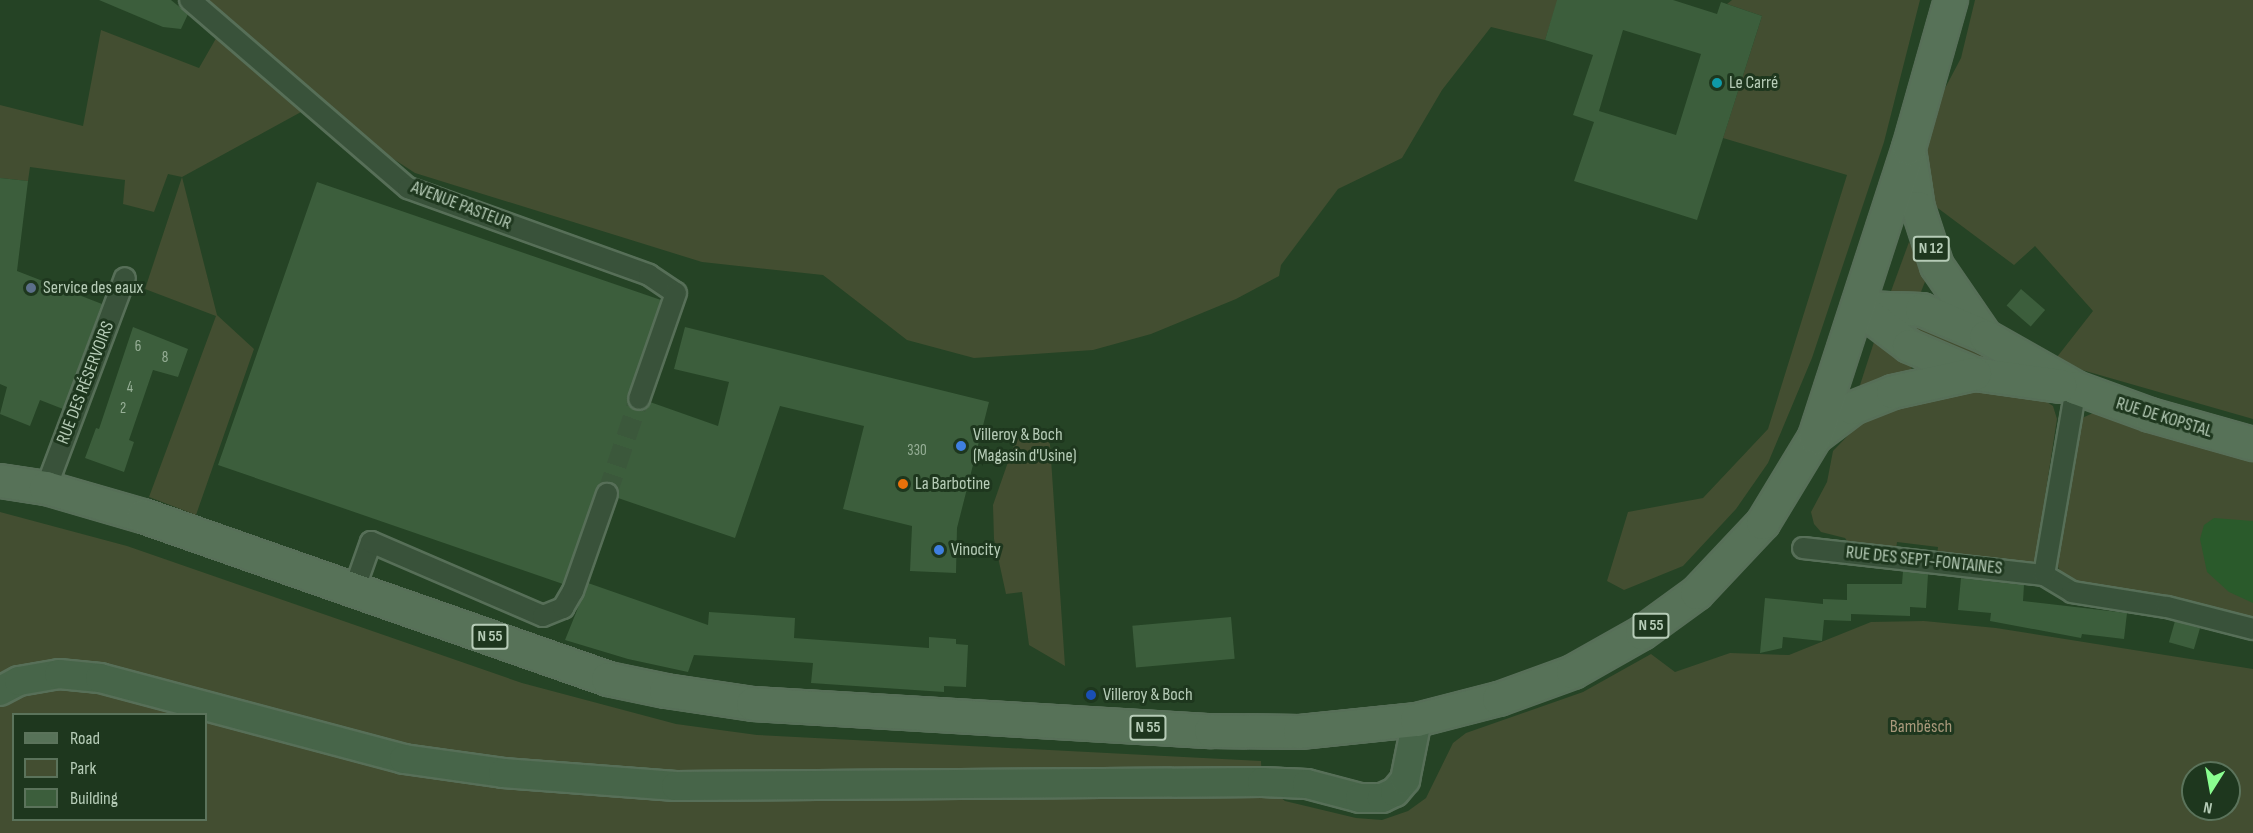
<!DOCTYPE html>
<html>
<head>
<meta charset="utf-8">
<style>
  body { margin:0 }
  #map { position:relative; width:2253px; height:833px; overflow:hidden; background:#254325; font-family:"Sofia Sans Condensed",sans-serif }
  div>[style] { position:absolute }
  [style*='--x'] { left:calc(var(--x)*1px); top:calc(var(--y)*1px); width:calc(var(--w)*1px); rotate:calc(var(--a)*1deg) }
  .green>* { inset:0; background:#434e31 }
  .water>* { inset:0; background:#2a5a2b }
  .building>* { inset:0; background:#3c5e3c; transform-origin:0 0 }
  .street-tunnel>* { height:20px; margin-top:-10px; transform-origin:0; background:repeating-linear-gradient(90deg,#3b583b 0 20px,transparent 0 30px) }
  .roads { filter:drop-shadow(2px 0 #576f58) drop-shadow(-2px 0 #576f58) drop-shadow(0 2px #576f58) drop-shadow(0 -2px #576f58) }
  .street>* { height:20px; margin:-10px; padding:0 10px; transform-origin:10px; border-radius:10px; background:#39523a }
  .secondary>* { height:28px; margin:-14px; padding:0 14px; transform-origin:14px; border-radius:14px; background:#476549 }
  .primary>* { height:32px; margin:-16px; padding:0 16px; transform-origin:16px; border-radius:16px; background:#577258 }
  .dots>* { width:16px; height:16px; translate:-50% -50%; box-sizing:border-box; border:3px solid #1e371e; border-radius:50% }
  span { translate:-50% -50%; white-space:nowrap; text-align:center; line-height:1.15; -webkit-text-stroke:6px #1e371e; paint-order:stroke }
  .number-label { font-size:15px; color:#98b098 }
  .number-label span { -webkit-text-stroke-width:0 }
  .shield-label span { padding:2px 4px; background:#1e371e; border:2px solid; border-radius:4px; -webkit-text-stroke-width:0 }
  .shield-label { font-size:16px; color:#b6ccb7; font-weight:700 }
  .poi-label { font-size:18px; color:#b6ccb7 }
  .left { translate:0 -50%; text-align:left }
  .street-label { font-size:18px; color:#b6ccb7 }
  .park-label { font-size:18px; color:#a8987b }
  .legend { position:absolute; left:12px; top:713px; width:195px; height:108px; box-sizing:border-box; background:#1e371e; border:2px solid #5b735b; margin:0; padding:8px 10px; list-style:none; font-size:18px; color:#b6ccb7 }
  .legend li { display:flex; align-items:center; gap:12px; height:30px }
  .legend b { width:30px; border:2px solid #5b735b }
  .north { position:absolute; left:2181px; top:761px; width:60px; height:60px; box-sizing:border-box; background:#1e371e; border:2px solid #5b735b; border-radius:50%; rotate:191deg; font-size:16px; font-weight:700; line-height:24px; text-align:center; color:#b6ccb7 }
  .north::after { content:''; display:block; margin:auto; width:21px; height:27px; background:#8afd90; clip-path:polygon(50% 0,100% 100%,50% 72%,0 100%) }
</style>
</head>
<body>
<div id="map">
  <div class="green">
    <div style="clip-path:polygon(190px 0,1558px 0,1545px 40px,1491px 27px,1442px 90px,1402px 158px,1338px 189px,1281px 265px,1279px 276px,1236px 299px,1151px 334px,1093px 350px,974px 358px,907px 340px,823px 275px,702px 262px,415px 173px,312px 106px,182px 177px,217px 315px,254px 349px,196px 515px,149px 497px,216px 316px,145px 289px,182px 177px,168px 174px,154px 212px,123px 204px,125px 180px,30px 167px,28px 181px,0 178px,0 105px,83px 126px,101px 30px,199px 68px,222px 28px)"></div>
    <div style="clip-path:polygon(1732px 0,1920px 0,1884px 142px,1812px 358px,1768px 463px,1736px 509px,1683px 566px,1624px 590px,1607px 581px,1628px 512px,1703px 498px,1768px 429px,1847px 175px,1723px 138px,1762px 16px,1727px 4px)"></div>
    <div style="clip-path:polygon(1975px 0,2253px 0,2253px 419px,2082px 370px,2057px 357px,2093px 311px,2035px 246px,2014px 265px,1931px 203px,1924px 164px,1926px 144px,1943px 92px,1961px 58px)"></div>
    <div style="clip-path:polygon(1909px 242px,1928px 274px,1919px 297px,1890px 294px)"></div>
    <div style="clip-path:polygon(1898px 319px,1912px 319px,2019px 363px,1979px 360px,1908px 332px)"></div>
    <div style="clip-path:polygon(1875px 339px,1911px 363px,1912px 373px,1863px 388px,1860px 385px)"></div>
    <div style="clip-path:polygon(2010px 391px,2039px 397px,2053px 406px,2057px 419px,2035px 562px,1937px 555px,1938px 547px,1897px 542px,1896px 550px,1851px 547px,1845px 538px,1821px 532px,1814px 524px,1811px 512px,1827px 482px,1833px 451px,1860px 423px,1895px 405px,1962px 392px)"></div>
    <div style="clip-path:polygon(2093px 413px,2253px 458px,2253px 620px,2074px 582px,2062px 574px,2057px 565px,2080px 419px)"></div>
    <div style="clip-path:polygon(1026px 430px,1044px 436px,1050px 444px,1065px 666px,1029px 645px,1022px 592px,1006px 594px,994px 539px,993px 505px,1015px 442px)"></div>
    <div style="clip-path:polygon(evenodd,0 512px,127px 546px,522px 683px,676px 724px,757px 735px,1261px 761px,1262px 782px,1285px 801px,1356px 818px,1382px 820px,1408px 811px,1426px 798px,1453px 743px,1466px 733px,1583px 692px,1651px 654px,1675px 672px,1730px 653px,1789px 655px,1871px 622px,1924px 621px,1996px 628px,2253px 669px,2253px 833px,0 833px,0 512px,14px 714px,206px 714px,206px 820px,14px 820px,14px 714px,0 512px,2193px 773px,2229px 773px,2229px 809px,2193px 809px,2193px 773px)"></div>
  </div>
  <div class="water">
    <div style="clip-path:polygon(2214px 518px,2253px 521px,2253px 603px,2229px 592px,2207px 572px,2200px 539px,2204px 525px)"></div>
  </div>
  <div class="building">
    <div style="clip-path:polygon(99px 0,171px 0,188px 14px,181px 29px,163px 27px)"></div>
    <div style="clip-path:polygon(evenodd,1557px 0,1673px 0,1717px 14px,1721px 2px,1762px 16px,1697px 220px,1574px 181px,1594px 122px,1573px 115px,1593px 55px,1545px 40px,1557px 0,1623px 30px,1701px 54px,1676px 135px,1599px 111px,1623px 30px)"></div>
    <div style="clip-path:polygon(0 178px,28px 181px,17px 271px,102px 304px,63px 409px,40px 400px,30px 426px,0 414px,7px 387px,0 384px)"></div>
    <div style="clip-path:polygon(317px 182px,661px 300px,628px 395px,630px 406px,636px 410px,646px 408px,650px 402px,718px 426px,729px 382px,674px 369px,685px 327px,989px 402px,957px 528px,956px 573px,910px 571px,912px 526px,843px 509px,864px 426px,780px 406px,735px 538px,618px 498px,616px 486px,604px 482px,596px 490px,563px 584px,218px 465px)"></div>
    <div style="left:2021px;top:289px;width:32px;height:22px;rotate:41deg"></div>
    <div style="clip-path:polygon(133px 327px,188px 349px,178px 377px,153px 370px,129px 440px,134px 442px,124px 472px,85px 458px,96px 428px,99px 429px)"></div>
    <div style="clip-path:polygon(1903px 571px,1928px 574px,1926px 608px,1910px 607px,1910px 616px,1851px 614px,1851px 621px,1824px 620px,1822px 641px,1783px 637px,1782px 648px,1760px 653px,1765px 598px,1823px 604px,1823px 599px,1847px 600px,1847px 584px,1902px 584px)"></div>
    <div style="clip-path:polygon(1961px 578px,2024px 585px,2023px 601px,2127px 613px,2124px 639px,2082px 634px,2081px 638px,1990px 621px,1991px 613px,1958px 610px)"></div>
    <div style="clip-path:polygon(588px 583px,708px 625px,709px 612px,795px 618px,794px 638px,929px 648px,929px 637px,956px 639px,956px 644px,968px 645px,966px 687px,944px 686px,944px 692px,811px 683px,813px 663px,694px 655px,688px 672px,628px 659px,565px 640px)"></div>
    <div style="left:1231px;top:617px;width:42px;height:99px;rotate:85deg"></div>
    <div style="left:2175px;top:621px;width:26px;height:22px;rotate:16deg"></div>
  </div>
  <div class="street-tunnel">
    <div style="--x:607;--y:494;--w:100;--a:-71.4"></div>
  </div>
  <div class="roads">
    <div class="street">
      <div style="--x:190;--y:0;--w:288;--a:40.8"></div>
      <div style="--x:408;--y:188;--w:256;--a:19.8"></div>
      <div style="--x:649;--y:275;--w:32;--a:34"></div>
      <div style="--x:676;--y:293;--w:112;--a:109.2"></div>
      <div style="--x:46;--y:488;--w:224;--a:-69.4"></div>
      <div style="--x:1803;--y:548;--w:243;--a:6.4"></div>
      <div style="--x:2044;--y:575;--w:33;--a:31"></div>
      <div style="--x:2072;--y:592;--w:96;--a:9"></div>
      <div style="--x:2167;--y:607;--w:89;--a:14.3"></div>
      <div style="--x:2044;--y:575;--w:190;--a:-80.3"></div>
      <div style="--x:354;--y:590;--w:51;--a:-70.5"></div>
      <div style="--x:371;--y:542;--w:187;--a:23.3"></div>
      <div style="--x:543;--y:616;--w:22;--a:-22"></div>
      <div style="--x:563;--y:608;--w:20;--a:-60"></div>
      <div style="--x:573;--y:591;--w:103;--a:-70.7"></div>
    </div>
    <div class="secondary">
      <div style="--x:0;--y:691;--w:21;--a:-28"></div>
      <div style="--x:19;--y:681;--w:41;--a:-9.9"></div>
      <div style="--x:59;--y:674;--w:41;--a:5.6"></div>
      <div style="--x:100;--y:678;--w:315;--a:14.9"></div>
      <div style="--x:404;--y:759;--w:100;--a:8"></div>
      <div style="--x:503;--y:773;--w:173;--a:4.3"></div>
      <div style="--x:676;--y:786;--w:586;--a:-0.39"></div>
      <div style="--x:1262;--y:782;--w:45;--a:2.5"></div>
      <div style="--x:1307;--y:784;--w:55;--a:14.8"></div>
      <div style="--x:1360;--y:798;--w:22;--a:0"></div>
      <div style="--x:1382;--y:798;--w:14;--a:-25"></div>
      <div style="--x:1395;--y:792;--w:16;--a:-50"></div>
      <div style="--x:1405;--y:780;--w:61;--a:-78.7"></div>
    </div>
    <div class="primary">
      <div style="--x:1910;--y:156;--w:53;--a:81.3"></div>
      <div style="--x:1918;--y:208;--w:61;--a:71.9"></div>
      <div style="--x:1937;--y:266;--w:85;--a:55.6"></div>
      <div style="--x:1859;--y:308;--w:63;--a:1.8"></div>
      <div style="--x:1922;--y:310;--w:69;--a:22.9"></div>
      <div style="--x:1986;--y:337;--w:103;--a:29.5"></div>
      <div style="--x:2076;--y:388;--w:79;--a:20"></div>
      <div style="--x:2150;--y:415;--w:107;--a:15.7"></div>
      <div style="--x:1859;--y:308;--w:63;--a:37.2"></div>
      <div style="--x:1909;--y:346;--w:72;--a:23"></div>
      <div style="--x:1975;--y:374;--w:86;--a:8"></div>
      <div style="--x:1815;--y:437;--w:48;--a:-37.3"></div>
      <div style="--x:1853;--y:408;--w:43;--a:-21.8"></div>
      <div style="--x:1893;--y:392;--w:84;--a:-12.4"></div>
      <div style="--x:0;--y:481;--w:47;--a:8.7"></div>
      <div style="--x:46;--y:488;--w:101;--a:16.1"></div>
      <div style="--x:143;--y:516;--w:493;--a:19.3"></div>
      <div style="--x:608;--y:679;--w:59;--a:11.7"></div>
      <div style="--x:666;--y:691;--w:88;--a:8.5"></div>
      <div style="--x:753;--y:704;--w:459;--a:3.4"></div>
      <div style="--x:1211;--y:731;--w:89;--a:0.6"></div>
      <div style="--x:1300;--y:732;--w:118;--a:-5.9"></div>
      <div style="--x:1417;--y:720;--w:85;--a:-14.4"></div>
      <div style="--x:1499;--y:699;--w:79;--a:-20"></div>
      <div style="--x:1573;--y:672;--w:79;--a:-29.5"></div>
      <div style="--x:1642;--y:633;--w:68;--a:-36"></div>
      <div style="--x:1697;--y:593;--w:96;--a:-46.7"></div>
      <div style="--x:1763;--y:523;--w:100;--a:-58.8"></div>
      <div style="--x:1815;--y:437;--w:304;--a:-72"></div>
      <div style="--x:1909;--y:148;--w:154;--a:-74.2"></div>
    </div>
  </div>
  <div class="dots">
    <div style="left:1717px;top:83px;background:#0f9aa8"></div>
    <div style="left:31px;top:288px;background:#5c6f8a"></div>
    <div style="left:961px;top:446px;background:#3f7fe0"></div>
    <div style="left:903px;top:484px;background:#e8710a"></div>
    <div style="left:939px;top:550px;background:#3f7fe0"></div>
    <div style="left:1091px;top:695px;background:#1a4fb4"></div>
  </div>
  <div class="number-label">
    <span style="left:138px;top:347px">6</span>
    <span style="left:165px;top:358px">8</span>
    <span style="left:130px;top:388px">4</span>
    <span style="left:123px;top:409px">2</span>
    <span style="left:917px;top:451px">330</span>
  </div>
  <div class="shield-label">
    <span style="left:1931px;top:249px">N 12</span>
    <span style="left:1651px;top:626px">N 55</span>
    <span style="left:490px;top:637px">N 55</span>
    <span style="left:1148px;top:728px">N 55</span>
  </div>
  <div class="poi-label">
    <span class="left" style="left:1729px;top:83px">Le Carré</span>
    <span class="left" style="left:43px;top:288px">Service des eaux</span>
    <span class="left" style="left:973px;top:446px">Villeroy &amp; Boch<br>(Magasin d'Usine)</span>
    <span class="left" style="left:915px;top:484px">La Barbotine</span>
    <span class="left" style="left:951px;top:550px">Vinocity</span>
    <span class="left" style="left:1103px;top:695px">Villeroy &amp; Boch</span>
  </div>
  <div class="street-label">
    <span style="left:461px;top:206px;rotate:21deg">AVENUE PASTEUR</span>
    <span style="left:86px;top:383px;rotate:-69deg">RUE DES RÉSERVOIRS</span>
    <span style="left:2164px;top:418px;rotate:17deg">RUE DE KOPSTAL</span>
    <span style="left:1924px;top:561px;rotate:6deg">RUE DES SEPT-FONTAINES</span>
  </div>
  <div class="park-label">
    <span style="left:1921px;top:727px">Bambësch</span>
  </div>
  <ul class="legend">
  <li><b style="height:8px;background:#577258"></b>Road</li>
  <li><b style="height:16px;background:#434e31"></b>Park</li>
  <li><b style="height:16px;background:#3c5e3c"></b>Building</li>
  </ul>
  <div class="north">N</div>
</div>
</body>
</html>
